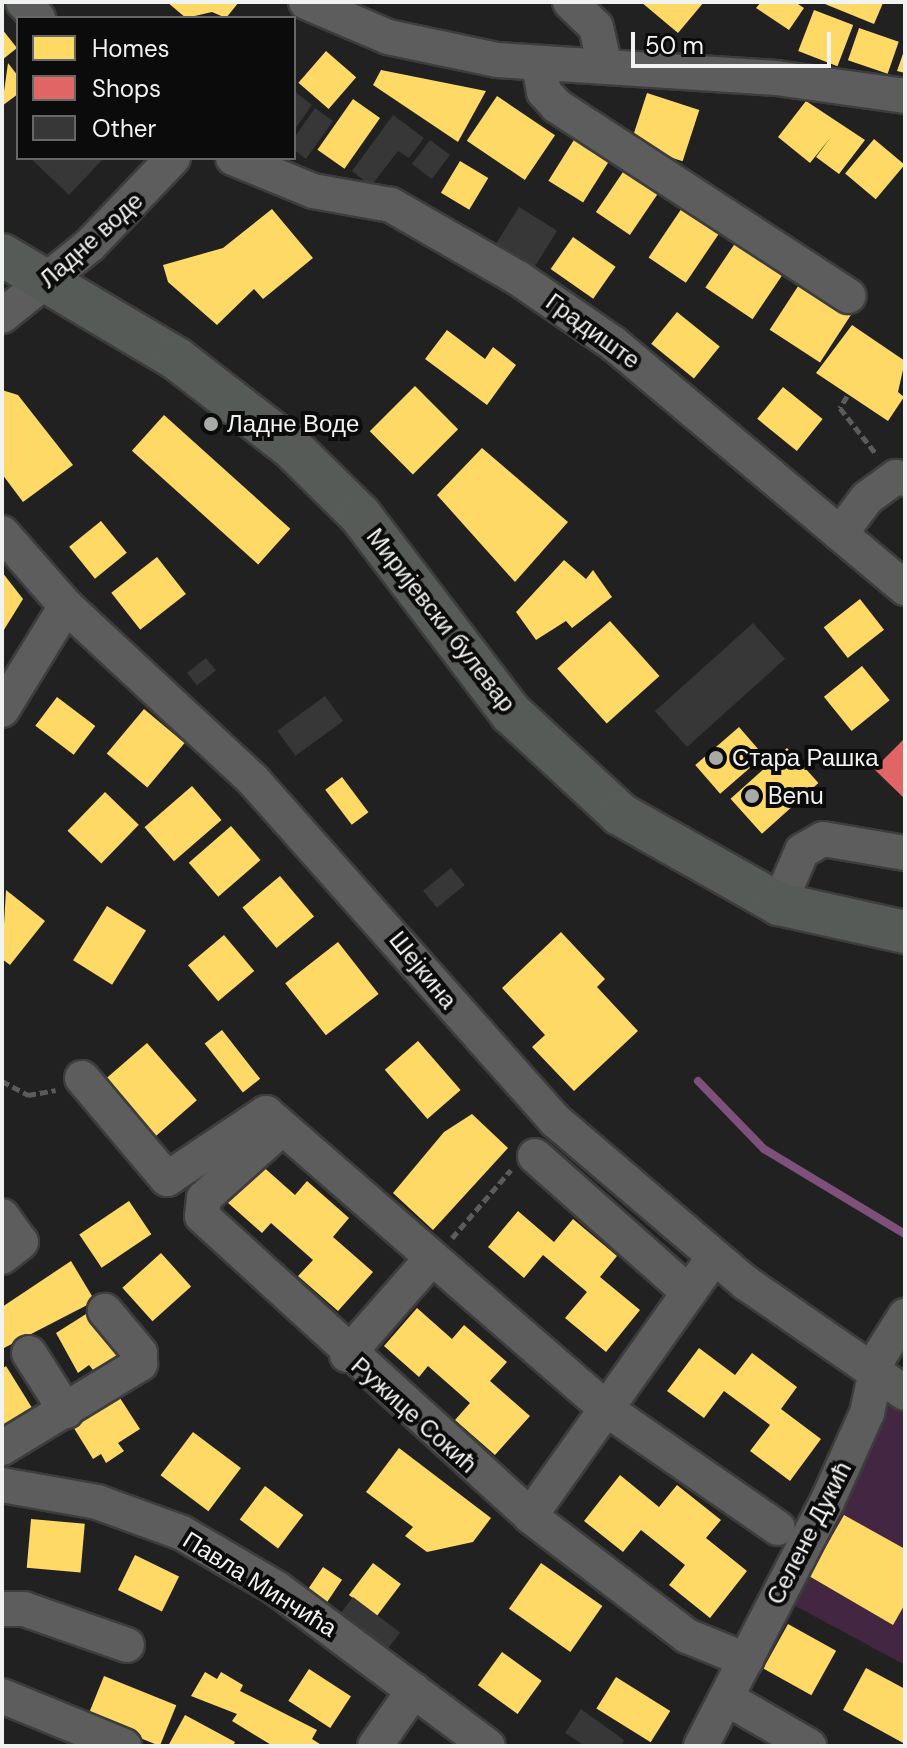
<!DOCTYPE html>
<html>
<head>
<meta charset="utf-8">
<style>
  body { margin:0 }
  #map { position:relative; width:907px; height:1748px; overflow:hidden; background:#202120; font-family:"DM Sans",sans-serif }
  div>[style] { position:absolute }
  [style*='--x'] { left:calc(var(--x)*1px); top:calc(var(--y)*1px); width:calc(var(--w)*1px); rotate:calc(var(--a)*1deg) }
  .green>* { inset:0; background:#432742 }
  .homes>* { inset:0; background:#ffd966; transform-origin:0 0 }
  .shops>* { inset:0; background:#e06666 }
  .stream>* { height:8px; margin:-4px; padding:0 4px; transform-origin:4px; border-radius:4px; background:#80507c }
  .building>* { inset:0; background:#363736; transform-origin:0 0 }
  .path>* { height:5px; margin-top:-2.5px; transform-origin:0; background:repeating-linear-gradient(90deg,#5a5c5a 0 8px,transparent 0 12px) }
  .roads { filter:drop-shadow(2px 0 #3c3d3c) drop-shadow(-2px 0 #3c3d3c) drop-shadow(0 2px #3c3d3c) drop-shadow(0 -2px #3c3d3c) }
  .minor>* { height:34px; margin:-17px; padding:0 17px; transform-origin:17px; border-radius:17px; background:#5c5d5c }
  .major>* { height:42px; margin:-21px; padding:0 21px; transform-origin:21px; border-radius:21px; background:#575b57 }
  .dots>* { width:22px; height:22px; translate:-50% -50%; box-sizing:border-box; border:4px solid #0a0b0a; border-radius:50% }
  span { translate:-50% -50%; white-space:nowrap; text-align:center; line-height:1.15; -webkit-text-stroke:8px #0a0b0a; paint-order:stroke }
  .street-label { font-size:24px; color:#f1f3f0 }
  .poi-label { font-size:24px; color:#f1f3f0 }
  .left { translate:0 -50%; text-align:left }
  .frame { position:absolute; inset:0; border:4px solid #f1f3f0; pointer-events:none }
  .legend { position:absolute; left:16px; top:16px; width:280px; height:144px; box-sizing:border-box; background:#0a0b0a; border:2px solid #666866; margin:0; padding:10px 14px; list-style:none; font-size:24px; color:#f1f3f0 }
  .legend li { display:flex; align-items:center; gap:16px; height:40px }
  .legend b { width:40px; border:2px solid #666866 }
  .scale { position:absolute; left:631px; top:32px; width:200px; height:36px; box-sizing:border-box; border:4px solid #f1f3f0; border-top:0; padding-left:10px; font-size:24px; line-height:28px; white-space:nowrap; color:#f1f3f0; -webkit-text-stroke:6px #0a0b0a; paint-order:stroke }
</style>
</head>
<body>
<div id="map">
  <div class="green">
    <div style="clip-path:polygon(874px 1376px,905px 1393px,905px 1665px,777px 1596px)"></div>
  </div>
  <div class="homes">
    <div style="clip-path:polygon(167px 2px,239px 2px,226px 18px,212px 12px,186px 18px)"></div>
    <div style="clip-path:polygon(641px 2px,704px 2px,678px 33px)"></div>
    <div style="clip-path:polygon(761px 2px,795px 2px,804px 8px,789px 30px,756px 8px)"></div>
    <div style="clip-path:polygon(820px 2px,881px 2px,883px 3px,874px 24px)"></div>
    <div style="left:814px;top:10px;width:42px;height:44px;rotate:21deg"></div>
    <div style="left:859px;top:28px;width:42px;height:34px;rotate:19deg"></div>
    <div style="clip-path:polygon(2px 29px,17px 48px,2px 60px)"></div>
    <div style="clip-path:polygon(905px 48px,905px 73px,897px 71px)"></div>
    <div style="left:326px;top:51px;width:40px;height:42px;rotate:41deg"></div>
    <div style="clip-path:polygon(8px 63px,18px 76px,18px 94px,2px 106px)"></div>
    <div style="clip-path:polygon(381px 70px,486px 91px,458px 142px,373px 85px)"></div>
    <div style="left:647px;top:93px;width:55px;height:54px;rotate:18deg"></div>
    <div style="left:497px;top:96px;width:70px;height:54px;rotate:34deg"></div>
    <div style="left:353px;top:99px;width:33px;height:62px;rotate:35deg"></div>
    <div style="clip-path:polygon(806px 101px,865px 140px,839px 174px,816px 157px,831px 137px,810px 163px,778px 137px)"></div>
    <div style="left:577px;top:135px;width:41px;height:54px;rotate:32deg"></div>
    <div style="left:874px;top:139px;width:40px;height:45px;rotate:40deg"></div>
    <div style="left:460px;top:161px;width:33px;height:37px;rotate:31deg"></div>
    <div style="left:625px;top:169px;width:41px;height:52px;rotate:34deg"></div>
    <div style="left:686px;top:202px;width:45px;height:67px;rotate:34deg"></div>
    <div style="clip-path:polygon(272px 209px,313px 258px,263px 299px,254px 289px,217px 325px,168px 282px,163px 265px,223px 248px)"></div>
    <div style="left:740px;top:236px;width:57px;height:62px;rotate:34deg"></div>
    <div style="left:573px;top:237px;width:52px;height:39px;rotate:35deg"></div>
    <div style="left:804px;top:277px;width:60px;height:63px;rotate:33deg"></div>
    <div style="left:677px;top:312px;width:55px;height:41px;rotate:39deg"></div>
    <div style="clip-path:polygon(852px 325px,905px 361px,898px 392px,904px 397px,888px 421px,816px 373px)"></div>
    <div style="clip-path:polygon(447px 330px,485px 359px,493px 347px,516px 365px,487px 405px,425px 359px)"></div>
    <div style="left:415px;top:386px;width:61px;height:64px;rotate:45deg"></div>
    <div style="left:783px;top:387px;width:51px;height:41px;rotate:39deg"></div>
    <div style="clip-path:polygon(2px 390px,18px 395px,73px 465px,23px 502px,2px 474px)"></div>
    <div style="left:164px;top:415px;width:170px;height:48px;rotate:42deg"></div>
    <div style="clip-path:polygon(482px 448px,568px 522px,515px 582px,437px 495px)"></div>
    <div style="left:101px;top:521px;width:41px;height:41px;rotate:51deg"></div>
    <div style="left:157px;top:557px;width:47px;height:58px;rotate:52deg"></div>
    <div style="clip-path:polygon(564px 560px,586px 579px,593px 570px,612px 597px,572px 628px,566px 621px,536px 640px,516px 612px)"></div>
    <div style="clip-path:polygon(2px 572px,23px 599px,2px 633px)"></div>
    <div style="left:860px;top:599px;width:39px;height:46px;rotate:52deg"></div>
    <div style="left:610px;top:621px;width:74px;height:71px;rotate:48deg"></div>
    <div style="left:862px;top:666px;width:44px;height:49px;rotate:51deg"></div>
    <div style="left:57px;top:697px;width:48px;height:36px;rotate:37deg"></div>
    <div style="left:144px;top:709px;width:53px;height:58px;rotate:40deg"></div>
    <div style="left:739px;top:727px;width:38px;height:58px;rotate:49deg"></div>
    <div style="left:787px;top:748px;width:47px;height:76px;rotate:48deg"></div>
    <div style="left:342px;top:777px;width:44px;height:21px;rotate:53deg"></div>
    <div style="left:192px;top:786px;width:45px;height:63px;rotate:49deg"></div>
    <div style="left:105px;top:792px;width:47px;height:54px;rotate:44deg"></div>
    <div style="left:231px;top:826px;width:45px;height:56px;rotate:49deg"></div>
    <div style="left:280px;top:876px;width:53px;height:49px;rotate:50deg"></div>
    <div style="clip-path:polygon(6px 890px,45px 921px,10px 965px,2px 959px)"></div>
    <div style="left:107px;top:906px;width:46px;height:64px;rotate:32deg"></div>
    <div style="clip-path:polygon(561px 932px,605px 979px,597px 987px,638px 1031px,574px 1091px,532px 1047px,545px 1035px,502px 988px)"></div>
    <div style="left:224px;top:935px;width:47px;height:47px;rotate:50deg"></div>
    <div style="left:338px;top:942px;width:66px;height:67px;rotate:52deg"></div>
    <div style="left:222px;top:1030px;width:62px;height:22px;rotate:52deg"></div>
    <div style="left:418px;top:1041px;width:65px;height:44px;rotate:49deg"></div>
    <div style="left:147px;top:1043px;width:76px;height:55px;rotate:49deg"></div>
    <div style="clip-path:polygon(472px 1114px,508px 1148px,433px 1230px,393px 1193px,444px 1132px)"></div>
    <div style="clip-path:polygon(260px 1164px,295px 1195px,307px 1181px,349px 1218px,333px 1237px,373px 1272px,338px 1311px,298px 1276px,313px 1260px,271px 1223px,262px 1233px,227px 1202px)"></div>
    <div style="left:129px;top:1201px;width:40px;height:60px;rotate:56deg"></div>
    <div style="clip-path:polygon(518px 1211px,554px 1242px,573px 1219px,617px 1256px,600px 1277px,640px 1310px,606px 1352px,565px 1318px,587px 1292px,543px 1255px,524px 1278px,488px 1247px)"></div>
    <div style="left:161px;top:1253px;width:45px;height:52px;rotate:48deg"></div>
    <div style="clip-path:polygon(71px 1261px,95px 1301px,2px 1349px,2px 1307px)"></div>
    <div style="clip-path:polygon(417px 1308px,452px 1339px,464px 1325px,507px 1362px,490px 1381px,530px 1416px,495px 1455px,455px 1420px,470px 1403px,428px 1366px,419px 1377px,384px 1346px)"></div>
    <div style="clip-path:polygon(86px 1314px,120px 1357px,97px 1375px,89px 1365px,78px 1373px,56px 1333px)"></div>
    <div style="clip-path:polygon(699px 1348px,735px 1375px,752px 1353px,797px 1387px,781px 1409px,821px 1439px,790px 1481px,750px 1451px,770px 1425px,724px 1391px,704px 1418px,667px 1391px)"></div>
    <div style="clip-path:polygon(6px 1366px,34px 1411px,2px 1431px,2px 1369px)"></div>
    <div style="clip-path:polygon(118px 1395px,140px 1429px,118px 1443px,124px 1451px,106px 1463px,101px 1454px,93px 1459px,72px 1425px)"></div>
    <div style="left:193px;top:1432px;width:60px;height:54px;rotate:37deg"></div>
    <div style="clip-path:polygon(399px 1448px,491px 1518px,473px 1542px,427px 1552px,405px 1536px,413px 1527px,366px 1492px)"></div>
    <div style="clip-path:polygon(620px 1475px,659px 1507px,677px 1485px,721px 1520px,706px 1538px,747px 1571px,710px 1618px,669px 1585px,685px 1565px,641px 1530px,623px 1552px,584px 1521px)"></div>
    <div style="left:265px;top:1486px;width:48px;height:42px;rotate:37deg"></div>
    <div style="clip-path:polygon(844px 1515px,905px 1549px,905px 1604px,893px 1625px,809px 1576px)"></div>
    <div style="left:31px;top:1519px;width:54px;height:49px;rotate:5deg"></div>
    <div style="left:135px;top:1555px;width:49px;height:39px;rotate:26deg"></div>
    <div style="left:373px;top:1563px;width:35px;height:40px;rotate:37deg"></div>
    <div style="left:541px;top:1563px;width:75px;height:56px;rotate:35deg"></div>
    <div style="left:323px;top:1567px;width:23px;height:29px;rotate:34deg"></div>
    <div style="left:788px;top:1624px;width:55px;height:51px;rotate:29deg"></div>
    <div style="left:502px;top:1652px;width:49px;height:41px;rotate:36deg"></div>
    <div style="clip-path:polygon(866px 1668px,905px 1689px,905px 1744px,843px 1710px)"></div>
    <div style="left:309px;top:1669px;width:50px;height:38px;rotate:33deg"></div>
    <div style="clip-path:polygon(205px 1672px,217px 1679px,221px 1672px,243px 1685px,240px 1691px,317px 1730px,312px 1739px,323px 1746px,273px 1746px,232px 1721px,237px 1714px,191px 1696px)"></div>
    <div style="left:104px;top:1676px;width:78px;height:44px;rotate:22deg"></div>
    <div style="left:616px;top:1677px;width:64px;height:37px;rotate:32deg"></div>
    <div style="clip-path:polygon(185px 1715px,235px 1742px,233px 1746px,168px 1746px)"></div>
  </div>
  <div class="shops">
    <div style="clip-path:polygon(905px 738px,905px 799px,874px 769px)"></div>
  </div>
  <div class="stream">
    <div style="--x:698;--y:1081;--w:95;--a:45.9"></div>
    <div style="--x:764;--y:1149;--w:165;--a:31.1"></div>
  </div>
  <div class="building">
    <div style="clip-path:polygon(294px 91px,312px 105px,294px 130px)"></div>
    <div style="clip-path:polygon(315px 108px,333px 121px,306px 159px,294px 150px,294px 138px)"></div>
    <div style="clip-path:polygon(393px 115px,424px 138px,409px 158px,398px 151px,371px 186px,352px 171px)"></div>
    <div style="left:430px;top:140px;width:25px;height:30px;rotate:37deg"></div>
    <div style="clip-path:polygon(30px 158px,104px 158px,69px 195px)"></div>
    <div style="left:519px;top:207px;width:45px;height:44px;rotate:32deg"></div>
    <div style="left:753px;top:623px;width:48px;height:132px;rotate:48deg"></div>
    <div style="left:206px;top:658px;width:16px;height:24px;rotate:52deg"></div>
    <div style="left:325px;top:696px;width:31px;height:59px;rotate:54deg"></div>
    <div style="left:451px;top:868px;width:22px;height:36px;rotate:51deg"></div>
    <div style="left:353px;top:1597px;width:59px;height:27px;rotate:37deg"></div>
    <div style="clip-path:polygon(581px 1709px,624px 1740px,621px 1746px,585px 1746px,565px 1733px)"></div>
  </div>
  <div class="path">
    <div style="--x:847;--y:396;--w:14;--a:120"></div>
    <div style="--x:840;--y:408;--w:60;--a:51.8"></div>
    <div style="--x:2;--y:1081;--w:30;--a:28"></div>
    <div style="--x:28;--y:1095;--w:28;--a:-10"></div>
    <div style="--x:452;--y:1238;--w:90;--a:-49.1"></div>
  </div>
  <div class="roads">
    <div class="minor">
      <div style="--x:23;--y:2;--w:22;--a:47"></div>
      <div style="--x:306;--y:2;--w:89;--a:23.1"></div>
      <div style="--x:388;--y:37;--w:111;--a:11.9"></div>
      <div style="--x:497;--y:60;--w:280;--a:3.7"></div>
      <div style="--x:776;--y:78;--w:130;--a:7.9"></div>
      <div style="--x:570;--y:2;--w:36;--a:44"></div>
      <div style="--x:596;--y:27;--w:41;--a:77.3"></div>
      <div style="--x:539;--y:66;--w:26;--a:79"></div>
      <div style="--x:544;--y:92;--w:19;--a:47"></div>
      <div style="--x:557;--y:106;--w:348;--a:33.1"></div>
      <div style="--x:233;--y:158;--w:87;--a:22.4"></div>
      <div style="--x:313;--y:191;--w:79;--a:10.2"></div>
      <div style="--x:391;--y:205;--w:146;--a:29.9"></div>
      <div style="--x:518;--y:278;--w:116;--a:34.5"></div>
      <div style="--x:614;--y:344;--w:380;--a:40"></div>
      <div style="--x:2;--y:316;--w:113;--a:-38.9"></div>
      <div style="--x:90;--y:245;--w:120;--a:-46.3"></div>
      <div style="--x:2;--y:533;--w:97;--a:48.8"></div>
      <div style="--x:66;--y:606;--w:255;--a:42.9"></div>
      <div style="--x:253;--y:780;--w:456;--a:48.4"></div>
      <div style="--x:556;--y:1121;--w:250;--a:40.5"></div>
      <div style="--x:746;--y:1283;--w:193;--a:34.7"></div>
      <div style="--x:840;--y:534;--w:45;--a:-53.1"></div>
      <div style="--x:867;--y:498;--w:36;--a:-36"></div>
      <div style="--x:896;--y:477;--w:9;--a:13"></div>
      <div style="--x:2;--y:710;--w:122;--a:-58.4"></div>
      <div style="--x:779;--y:904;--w:58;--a:-66.5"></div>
      <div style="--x:802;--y:851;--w:24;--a:-30"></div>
      <div style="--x:823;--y:839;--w:83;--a:9.7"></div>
      <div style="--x:82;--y:1078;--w:132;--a:49.9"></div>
      <div style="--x:167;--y:1179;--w:119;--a:-33.7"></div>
      <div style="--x:266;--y:1113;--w:451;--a:41"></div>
      <div style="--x:606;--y:1409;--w:209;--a:34.7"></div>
      <div style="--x:282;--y:1128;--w:105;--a:138.1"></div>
      <div style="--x:204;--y:1198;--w:18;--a:96"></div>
      <div style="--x:202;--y:1216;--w:445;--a:42.4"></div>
      <div style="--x:530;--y:1516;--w:198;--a:37.4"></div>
      <div style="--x:687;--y:1636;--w:64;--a:22.1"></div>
      <div style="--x:535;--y:1156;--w:205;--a:41.6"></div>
      <div style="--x:2;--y:1216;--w:32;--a:54"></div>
      <div style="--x:21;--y:1242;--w:24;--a:142"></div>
      <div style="--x:29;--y:1353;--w:69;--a:57.5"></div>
      <div style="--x:347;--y:1355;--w:129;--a:-48.8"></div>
      <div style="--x:2;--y:1448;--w:162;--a:-31.3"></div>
      <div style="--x:140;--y:1364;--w:11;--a:-90"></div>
      <div style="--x:140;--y:1353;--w:55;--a:-129.8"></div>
      <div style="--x:2;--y:1485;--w:97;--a:10.1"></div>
      <div style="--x:97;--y:1502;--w:90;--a:20"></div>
      <div style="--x:182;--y:1533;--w:109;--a:30.3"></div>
      <div style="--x:276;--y:1588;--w:264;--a:36.7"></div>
      <div style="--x:530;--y:1516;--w:318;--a:-54.6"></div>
      <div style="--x:2;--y:1609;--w:22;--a:0"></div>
      <div style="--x:24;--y:1609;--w:109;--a:19.3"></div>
      <div style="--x:2;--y:1696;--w:132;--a:22.3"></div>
      <div style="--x:726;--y:1698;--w:96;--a:30"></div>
      <div style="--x:375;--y:1746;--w:68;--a:-55.1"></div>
      <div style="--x:701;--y:1746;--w:275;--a:-62.7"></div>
      <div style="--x:827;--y:1502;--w:98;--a:-65.8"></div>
      <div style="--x:867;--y:1413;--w:57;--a:-77.9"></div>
      <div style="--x:879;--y:1357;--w:49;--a:-57.6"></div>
    </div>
    <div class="major">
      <div style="--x:2;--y:255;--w:204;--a:30.7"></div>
      <div style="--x:177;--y:359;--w:144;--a:37.7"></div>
      <div style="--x:291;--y:447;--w:97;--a:44.6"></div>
      <div style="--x:360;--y:515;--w:249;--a:52.7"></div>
      <div style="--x:511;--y:713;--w:149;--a:42.8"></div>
      <div style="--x:620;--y:814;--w:183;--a:29.5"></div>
      <div style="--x:779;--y:904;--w:129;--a:12.5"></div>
    </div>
  </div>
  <div class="dots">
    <div style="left:211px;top:424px;background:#a8aaa7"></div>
    <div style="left:716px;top:758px;background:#a8aaa7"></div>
    <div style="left:752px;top:796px;background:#a8aaa7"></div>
  </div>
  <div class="street-label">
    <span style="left:91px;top:240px;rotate:-42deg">Ладне воде</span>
    <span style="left:593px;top:331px;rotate:36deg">Градиште</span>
    <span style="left:441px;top:620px;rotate:52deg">Миријевски булевар</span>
    <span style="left:423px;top:970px;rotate:51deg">Шејкина</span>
    <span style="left:414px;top:1415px;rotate:42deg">Ружице Сокић</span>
    <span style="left:809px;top:1533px;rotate:-63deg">Селене Дукић</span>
    <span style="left:260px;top:1584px;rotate:32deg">Павла Минчића</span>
  </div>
  <div class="poi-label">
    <span class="left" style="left:227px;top:424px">Ладне Воде</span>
    <span class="left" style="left:732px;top:758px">Стара Рашка</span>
    <span class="left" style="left:768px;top:796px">Benu</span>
  </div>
  <div class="frame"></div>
  <ul class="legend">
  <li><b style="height:22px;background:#ffd966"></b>Homes</li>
  <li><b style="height:22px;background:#e06666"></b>Shops</li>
  <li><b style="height:22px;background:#363736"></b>Other</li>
  </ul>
  <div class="scale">50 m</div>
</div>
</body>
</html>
